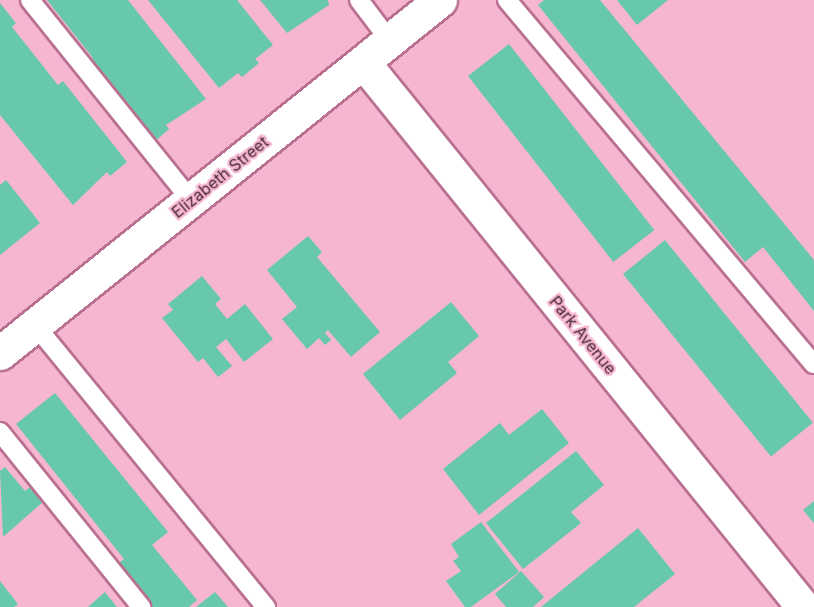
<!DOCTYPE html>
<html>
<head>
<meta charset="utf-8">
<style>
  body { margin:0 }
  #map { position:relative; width:814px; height:607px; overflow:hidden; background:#f6b6d1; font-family:Inter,sans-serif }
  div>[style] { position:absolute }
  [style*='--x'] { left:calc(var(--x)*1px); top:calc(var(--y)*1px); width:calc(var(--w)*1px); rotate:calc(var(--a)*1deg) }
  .building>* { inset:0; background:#67c8ab; transform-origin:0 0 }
  .roads { filter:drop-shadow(2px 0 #b97091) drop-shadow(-2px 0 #b97091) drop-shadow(0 2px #b97091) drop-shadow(0 -2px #b97091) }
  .lane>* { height:18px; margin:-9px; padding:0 9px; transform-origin:9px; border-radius:9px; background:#fff }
  .street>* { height:33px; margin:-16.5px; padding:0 16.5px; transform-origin:16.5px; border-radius:16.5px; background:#fff }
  span { translate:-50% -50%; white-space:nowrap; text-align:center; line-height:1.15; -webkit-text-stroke:4.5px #f6b6d1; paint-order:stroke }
  .street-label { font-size:16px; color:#472836 }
</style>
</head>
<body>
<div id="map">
  <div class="building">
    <div style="clip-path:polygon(47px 0,128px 0,206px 99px,166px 125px,169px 129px,152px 144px,87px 62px,93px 58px)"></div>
    <div style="clip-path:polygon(148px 0,237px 0,273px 45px,255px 59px,259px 63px,242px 77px,238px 73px,219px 88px)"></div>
    <div style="clip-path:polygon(260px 0,328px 0,329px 5px,287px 33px)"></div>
    <div style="clip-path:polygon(544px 0,600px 0,814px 260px,814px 311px,763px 247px,745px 262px,538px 5px)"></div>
    <div style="clip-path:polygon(617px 0,668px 0,637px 25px)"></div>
    <div style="clip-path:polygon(0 3px,16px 23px,12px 27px,58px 85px,63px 81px,127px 162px,110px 176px,107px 172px,73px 205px,0 115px)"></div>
    <div style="left:509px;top:44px;width:236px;height:52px;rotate:52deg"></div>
    <div style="clip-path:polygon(6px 180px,40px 223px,0 255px,0 185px)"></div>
    <div style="clip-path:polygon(308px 236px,322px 252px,317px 257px,380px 332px,351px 357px,328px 330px,325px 333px,331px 340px,325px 345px,319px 338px,307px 349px,282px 319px,297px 307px,267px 270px)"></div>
    <div style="left:665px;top:240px;width:235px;height:54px;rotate:51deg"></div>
    <div style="clip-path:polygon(202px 276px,221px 299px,215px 304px,227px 319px,245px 304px,273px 339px,244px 362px,226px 339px,216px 347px,232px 366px,218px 377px,203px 358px,198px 362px,162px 318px,173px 310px,168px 304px)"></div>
    <div style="clip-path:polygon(451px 302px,479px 336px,448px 362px,457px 373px,400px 420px,363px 374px)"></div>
    <div style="clip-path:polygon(55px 393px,168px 532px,152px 545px,197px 600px,189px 607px,150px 607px,116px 565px,124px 559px,16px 424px)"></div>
    <div style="clip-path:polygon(542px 409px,569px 443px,479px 515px,443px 469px,500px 423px,509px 435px)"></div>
    <div style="clip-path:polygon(576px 451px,604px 485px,571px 512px,581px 523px,523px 569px,486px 523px)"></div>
    <div style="clip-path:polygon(5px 467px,25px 491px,30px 487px,43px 502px,3px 537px,0 471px)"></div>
    <div style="clip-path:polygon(814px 501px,814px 523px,803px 510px)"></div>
    <div style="clip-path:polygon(481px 522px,519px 572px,471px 607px,465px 607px,446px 581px,461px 571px,453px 561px,459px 557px,451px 544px)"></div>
    <div style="clip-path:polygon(638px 528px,675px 574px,634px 607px,541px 607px)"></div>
    <div style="clip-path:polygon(521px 571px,544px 597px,533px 607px,506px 607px,495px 594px)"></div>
    <div style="clip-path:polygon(0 581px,18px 604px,14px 607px,0 607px)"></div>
    <div style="clip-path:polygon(105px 592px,117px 607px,88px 607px)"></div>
    <div style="clip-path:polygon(215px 592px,228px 607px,196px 607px)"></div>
  </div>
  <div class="roads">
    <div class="lane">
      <div style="--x:30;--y:0;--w:257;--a:51.2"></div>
      <div style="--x:359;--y:0;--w:51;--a:52.9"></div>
      <div style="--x:507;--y:0;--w:476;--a:49.9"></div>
      <div style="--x:35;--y:325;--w:365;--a:50.7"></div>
      <div style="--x:0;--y:432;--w:225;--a:51.1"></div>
    </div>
    <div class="street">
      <div style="--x:363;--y:62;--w:700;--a:51.08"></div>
      <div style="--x:0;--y:353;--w:564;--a:-38.74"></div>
    </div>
  </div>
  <div class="street-label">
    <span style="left:220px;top:177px;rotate:-39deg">Elizabeth Street</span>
    <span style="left:583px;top:335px;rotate:51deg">Park Avenue</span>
  </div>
</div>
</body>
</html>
